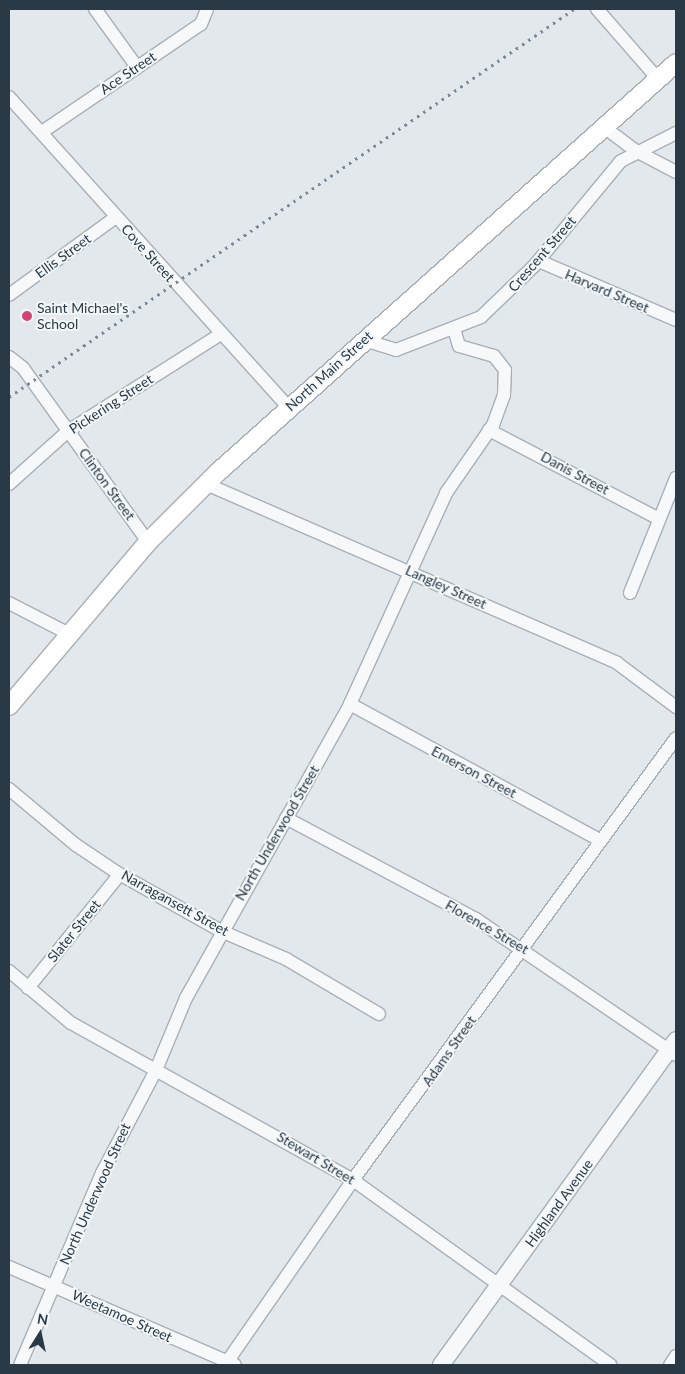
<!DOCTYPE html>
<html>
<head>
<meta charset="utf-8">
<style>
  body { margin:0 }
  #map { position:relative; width:685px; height:1374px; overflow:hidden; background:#e3e8ec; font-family:Lato,sans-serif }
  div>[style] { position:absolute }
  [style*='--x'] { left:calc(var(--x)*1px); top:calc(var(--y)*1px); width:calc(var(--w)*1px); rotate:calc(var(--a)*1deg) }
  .roads { filter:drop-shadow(1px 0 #a8b0b7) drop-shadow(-1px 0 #a8b0b7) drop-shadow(0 1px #a8b0b7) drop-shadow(0 -1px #a8b0b7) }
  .minor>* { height:12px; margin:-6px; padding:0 6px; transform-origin:6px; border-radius:6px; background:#f7f8fa }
  .tertiary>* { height:16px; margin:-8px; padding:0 8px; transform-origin:8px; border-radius:8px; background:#f7f8fa }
  .secondary>* { height:18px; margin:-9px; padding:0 9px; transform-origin:9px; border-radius:9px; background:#fff }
  .rail>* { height:3px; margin-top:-1.5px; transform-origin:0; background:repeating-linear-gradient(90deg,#7c8a97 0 2.5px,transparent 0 7.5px) }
  .dots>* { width:14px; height:14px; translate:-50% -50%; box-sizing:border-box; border:2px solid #f4f7f9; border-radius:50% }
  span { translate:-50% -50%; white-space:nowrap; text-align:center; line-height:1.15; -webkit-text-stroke:4px #f4f7f9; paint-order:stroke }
  .street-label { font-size:14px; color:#2a3946 }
  .poi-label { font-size:14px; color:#2a3946 }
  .left { translate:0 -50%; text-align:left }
  .frame { position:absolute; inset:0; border:10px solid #2a3946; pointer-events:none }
  .north { position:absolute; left:15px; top:1309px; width:50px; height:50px; -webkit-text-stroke:4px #f4f7f9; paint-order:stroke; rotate:10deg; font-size:14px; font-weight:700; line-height:20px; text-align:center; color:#2a3946 }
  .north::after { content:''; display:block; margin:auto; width:18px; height:22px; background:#2a3946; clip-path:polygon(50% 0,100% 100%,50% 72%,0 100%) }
</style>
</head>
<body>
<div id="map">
  <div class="roads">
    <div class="minor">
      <div style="--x:95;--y:9;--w:72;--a:54.1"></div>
      <div style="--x:597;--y:9;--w:93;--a:48.9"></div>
      <div style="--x:9;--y:97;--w:418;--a:48"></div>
      <div style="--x:604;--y:127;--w:40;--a:37"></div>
      <div style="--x:636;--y:151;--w:45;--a:27.7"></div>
      <div style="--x:42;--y:132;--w:192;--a:-34.2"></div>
      <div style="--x:201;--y:24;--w:16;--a:-68"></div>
      <div style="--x:539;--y:261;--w:149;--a:23.3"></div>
      <div style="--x:9;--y:295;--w:132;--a:-36.1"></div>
      <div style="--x:364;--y:340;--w:34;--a:17"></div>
      <div style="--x:396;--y:350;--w:91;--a:-21.2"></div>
      <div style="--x:481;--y:317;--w:74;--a:-43.9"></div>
      <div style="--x:534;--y:266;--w:136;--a:-50.4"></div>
      <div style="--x:621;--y:161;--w:62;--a:-27"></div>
      <div style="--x:9;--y:357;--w:18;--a:38"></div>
      <div style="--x:23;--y:368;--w:214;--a:54.3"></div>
      <div style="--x:489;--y:430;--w:192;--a:27.6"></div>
      <div style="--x:9;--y:484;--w:79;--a:-41.9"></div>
      <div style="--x:68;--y:431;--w:181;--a:-32.4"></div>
      <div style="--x:206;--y:484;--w:448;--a:23.5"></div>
      <div style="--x:617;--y:663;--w:74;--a:36.7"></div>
      <div style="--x:630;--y:593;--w:124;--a:-68.2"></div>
      <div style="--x:9;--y:603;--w:68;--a:27.3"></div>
      <div style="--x:350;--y:704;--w:284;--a:28.6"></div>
      <div style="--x:9;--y:789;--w:87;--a:39.9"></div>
      <div style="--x:76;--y:845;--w:48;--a:34"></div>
      <div style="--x:116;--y:872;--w:120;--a:29.3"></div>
      <div style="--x:221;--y:931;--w:71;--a:23.3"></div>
      <div style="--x:286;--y:959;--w:108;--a:30.6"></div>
      <div style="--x:286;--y:818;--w:215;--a:28"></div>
      <div style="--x:476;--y:919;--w:242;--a:34.2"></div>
      <div style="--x:9;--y:971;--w:81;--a:40"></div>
      <div style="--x:71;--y:1023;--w:323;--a:29.1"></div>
      <div style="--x:353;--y:1180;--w:317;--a:35.7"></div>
      <div style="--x:28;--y:988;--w:146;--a:-51.1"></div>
      <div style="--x:9;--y:1267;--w:246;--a:23.4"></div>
      <div style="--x:20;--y:1365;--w:209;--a:-66.9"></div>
      <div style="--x:102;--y:1173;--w:116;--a:-62.3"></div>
      <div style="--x:156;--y:1070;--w:78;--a:-67.4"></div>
      <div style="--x:186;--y:998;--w:337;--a:-60.8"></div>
      <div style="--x:350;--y:704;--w:232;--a:-65.5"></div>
      <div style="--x:446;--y:493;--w:83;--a:-55.3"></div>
      <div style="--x:493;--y:425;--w:32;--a:-70"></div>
      <div style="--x:504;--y:395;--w:25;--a:-88"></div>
      <div style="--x:505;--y:370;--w:18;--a:-128"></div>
      <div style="--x:494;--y:356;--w:36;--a:-164"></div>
      <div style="--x:459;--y:346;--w:19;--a:-106"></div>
      <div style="--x:225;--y:1365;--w:225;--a:-55.3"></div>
      <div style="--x:353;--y:1180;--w:547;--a:-53.84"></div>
      <div style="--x:670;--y:1365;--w:11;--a:-56"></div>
    </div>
    <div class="tertiary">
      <div style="--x:441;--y:1365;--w:401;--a:-54.1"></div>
    </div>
    <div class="secondary">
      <div style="--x:9;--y:706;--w:215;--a:-49.7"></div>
      <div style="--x:148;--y:542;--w:98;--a:-45"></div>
      <div style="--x:217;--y:473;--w:615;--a:-41.77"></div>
    </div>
  </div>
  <div class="rail">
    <div style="--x:9;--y:397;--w:685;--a:-34.48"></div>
  </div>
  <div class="dots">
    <div style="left:27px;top:316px;background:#d64372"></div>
  </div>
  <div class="street-label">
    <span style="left:128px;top:73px;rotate:-34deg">Ace Street</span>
    <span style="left:148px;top:253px;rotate:48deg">Cove Street</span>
    <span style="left:542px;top:254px;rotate:-49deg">Crescent Street</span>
    <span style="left:63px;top:256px;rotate:-36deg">Ellis Street</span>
    <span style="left:607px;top:291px;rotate:23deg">Harvard Street</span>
    <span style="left:329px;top:371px;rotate:-42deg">North Main Street</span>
    <span style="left:111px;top:404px;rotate:-33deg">Pickering Street</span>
    <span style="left:575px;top:473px;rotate:28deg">Danis Street</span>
    <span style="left:107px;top:484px;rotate:54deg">Clinton Street</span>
    <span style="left:446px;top:587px;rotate:24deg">Langley Street</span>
    <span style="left:474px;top:772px;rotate:28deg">Emerson Street</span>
    <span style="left:277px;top:833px;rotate:-60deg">North Underwood Street</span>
    <span style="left:175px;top:903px;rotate:29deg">Narragansett Street</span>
    <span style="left:487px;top:927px;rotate:30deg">Florence Street</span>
    <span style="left:74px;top:931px;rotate:-51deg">Slater Street</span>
    <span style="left:449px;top:1051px;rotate:-55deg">Adams Street</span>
    <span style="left:316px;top:1158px;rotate:31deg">Stewart Street</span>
    <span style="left:95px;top:1194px;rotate:-66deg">North Underwood Street</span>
    <span style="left:559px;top:1203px;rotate:-54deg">Highland Avenue</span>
    <span style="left:122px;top:1316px;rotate:24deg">Weetamoe Street</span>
  </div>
  <div class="poi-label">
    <span class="left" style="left:37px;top:316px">Saint Michael's<br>School</span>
  </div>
  <div class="frame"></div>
  <div class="north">N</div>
</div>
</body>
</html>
